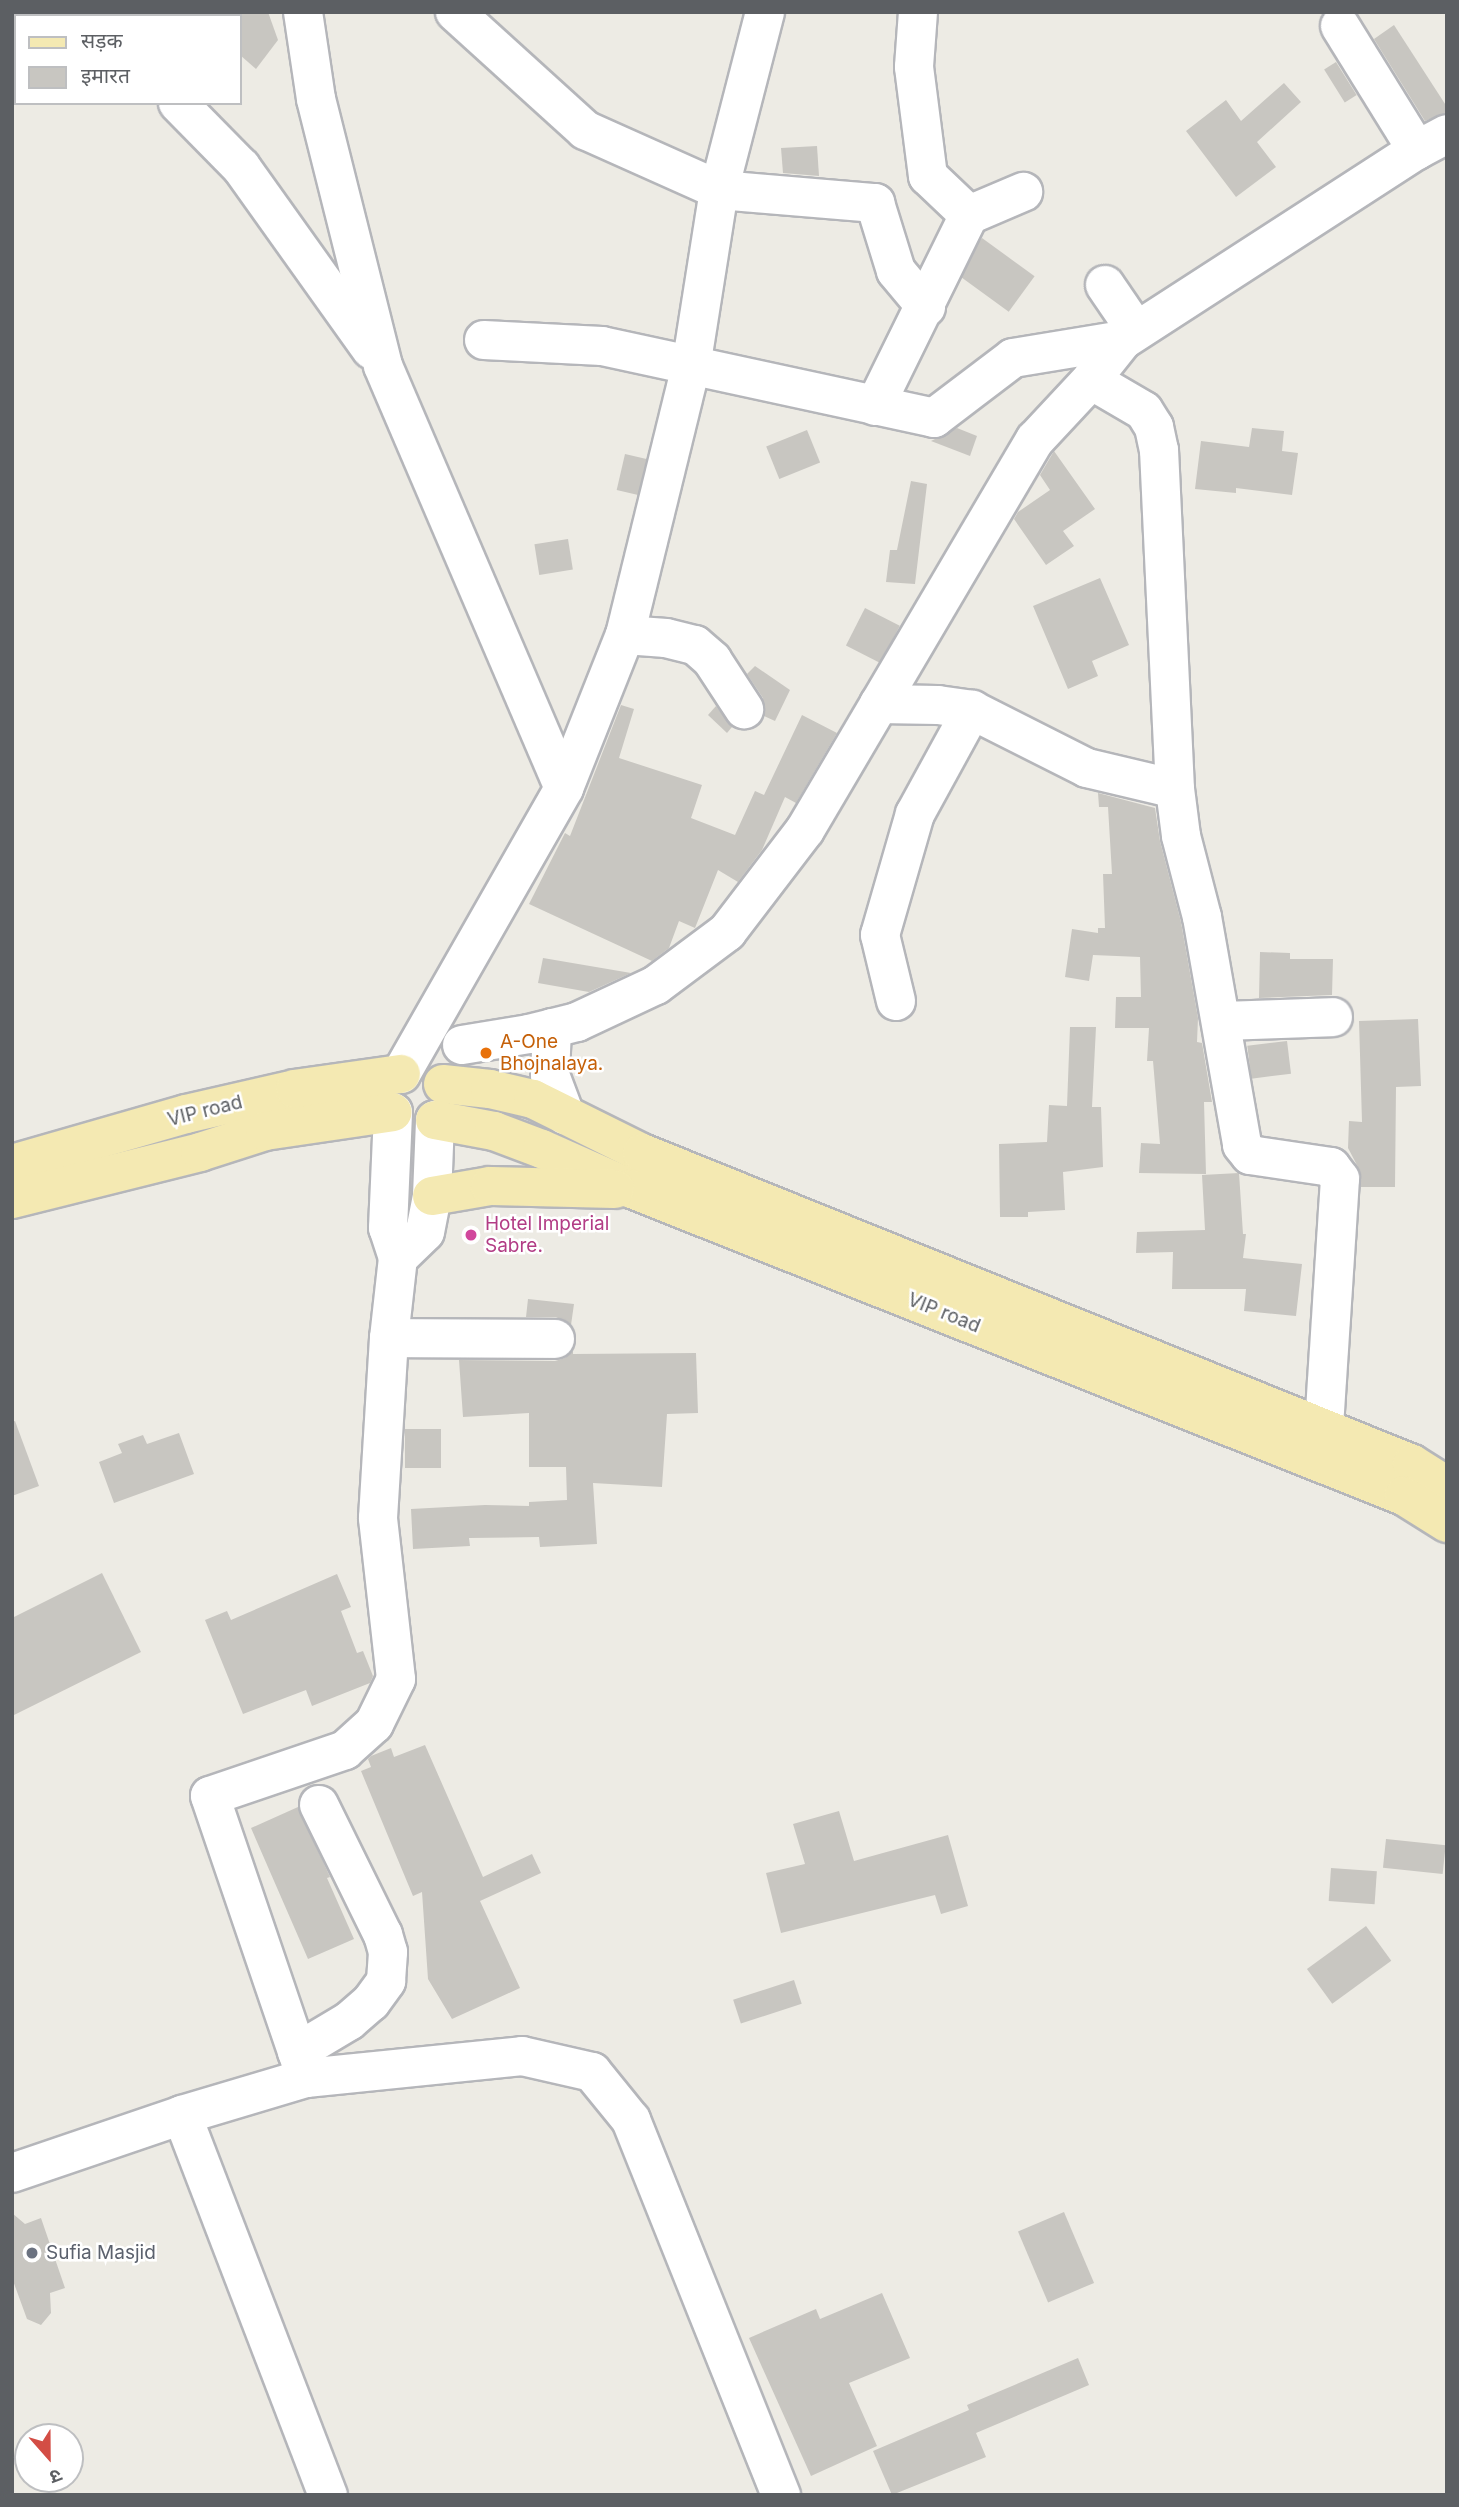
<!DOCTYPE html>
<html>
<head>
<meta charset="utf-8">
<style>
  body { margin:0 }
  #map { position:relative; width:1459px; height:2507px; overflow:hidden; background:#edebe4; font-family:Inter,"Noto Sans Devanagari",sans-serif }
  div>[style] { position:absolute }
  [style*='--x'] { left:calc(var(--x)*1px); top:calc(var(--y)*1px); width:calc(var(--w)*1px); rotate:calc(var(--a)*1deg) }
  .building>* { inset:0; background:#c8c6c1; transform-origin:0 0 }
  .roads { filter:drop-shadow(2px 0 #b5b6ba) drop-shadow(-2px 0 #b5b6ba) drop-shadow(0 2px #b5b6ba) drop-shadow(0 -2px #b5b6ba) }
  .minor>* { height:38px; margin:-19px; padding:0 19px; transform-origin:19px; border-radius:19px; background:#fff }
  .major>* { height:38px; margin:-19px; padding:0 19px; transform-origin:19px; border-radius:19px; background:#f4e9b2 }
  .dots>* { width:19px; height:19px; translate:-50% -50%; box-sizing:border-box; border:4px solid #fff; border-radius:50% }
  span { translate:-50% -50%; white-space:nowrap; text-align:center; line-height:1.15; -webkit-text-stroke:5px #fff; paint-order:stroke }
  .food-label { font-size:19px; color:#c56008 }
  .left { translate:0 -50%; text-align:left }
  .street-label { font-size:19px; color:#5c5f63 }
  .hotel-label { font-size:19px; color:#b23c85 }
  .worship-label { font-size:19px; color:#5b616d }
  .frame { position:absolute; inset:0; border:14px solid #5c5f63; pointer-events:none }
  .legend { position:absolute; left:14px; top:14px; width:228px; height:91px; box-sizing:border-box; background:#fff; border:2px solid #bebfc1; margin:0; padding:9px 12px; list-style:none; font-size:21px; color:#5c5f63 }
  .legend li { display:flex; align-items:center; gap:14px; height:35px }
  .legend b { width:35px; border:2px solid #bebfc1 }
  .north { position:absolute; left:14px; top:2423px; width:70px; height:70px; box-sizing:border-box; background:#fff; border:2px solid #bebfc1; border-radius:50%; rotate:159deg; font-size:19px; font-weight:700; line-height:28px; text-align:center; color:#5c5f63 }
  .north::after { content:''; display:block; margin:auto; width:24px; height:32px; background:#d34d45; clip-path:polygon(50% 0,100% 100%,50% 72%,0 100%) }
</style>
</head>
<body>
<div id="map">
  <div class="building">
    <div style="clip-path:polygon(240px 12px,268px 12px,278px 40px,256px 69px,240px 55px)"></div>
    <div style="clip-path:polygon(1394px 25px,1447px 107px,1447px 112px,1425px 121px,1374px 39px)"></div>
    <div style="left:1336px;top:62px;width:39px;height:14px;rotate:58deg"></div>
    <div style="clip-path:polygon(1284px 83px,1301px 102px,1257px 142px,1276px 167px,1236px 197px,1186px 131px,1226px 100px,1241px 121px)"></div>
    <div style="clip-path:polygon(817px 146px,819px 176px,783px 173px,781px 148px)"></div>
    <div style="left:982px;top:238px;width:65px;height:44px;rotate:36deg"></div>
    <div style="clip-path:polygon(957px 428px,977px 436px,970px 456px,931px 441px)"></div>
    <div style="clip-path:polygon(1252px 428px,1284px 431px,1282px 451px,1298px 453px,1292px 495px,1236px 488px,1236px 493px,1195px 489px,1201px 441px,1249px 447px)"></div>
    <div style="left:807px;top:430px;width:35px;height:44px;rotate:68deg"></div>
    <div style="clip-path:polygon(1054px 451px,1095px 509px,1063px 531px,1074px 546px,1046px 565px,1014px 519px,1018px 512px,1050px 490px,1040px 475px)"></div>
    <div style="left:625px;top:454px;width:22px;height:37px;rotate:13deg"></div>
    <div style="clip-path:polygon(911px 481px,927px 484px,915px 584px,886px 582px,890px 550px,897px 550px)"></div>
    <div style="left:568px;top:539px;width:31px;height:34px;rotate:81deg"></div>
    <div style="clip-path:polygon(1100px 578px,1129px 645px,1092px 661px,1098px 676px,1068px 689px,1033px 606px)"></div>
    <div style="left:865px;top:608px;width:39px;height:42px;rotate:27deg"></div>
    <div style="clip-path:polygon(755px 666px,790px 690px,775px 721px,764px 716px,763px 698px,747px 674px)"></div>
    <div style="clip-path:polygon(621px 705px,634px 709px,619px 758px,702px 785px,691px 818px,735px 835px,755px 791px,764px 795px,802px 715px,837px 733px,796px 803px,785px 797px,762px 850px,738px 882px,718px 870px,695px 928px,679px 921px,669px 948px,652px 961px,529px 904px,565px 833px,570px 836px)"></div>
    <div style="clip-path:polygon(716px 706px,732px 727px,727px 733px,708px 715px)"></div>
    <div style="clip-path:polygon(1098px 793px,1155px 808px,1160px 841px,1181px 922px,1198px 1018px,1197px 1042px,1202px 1043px,1212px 1102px,1204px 1102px,1206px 1174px,1139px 1173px,1141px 1143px,1160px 1144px,1153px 1061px,1147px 1061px,1149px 1028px,1115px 1028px,1116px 997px,1141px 997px,1140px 957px,1093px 955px,1089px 981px,1065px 977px,1072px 929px,1098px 933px,1098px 928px,1105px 928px,1103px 874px,1112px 874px,1108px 807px,1099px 807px)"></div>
    <div style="clip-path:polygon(1260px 952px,1290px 953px,1290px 959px,1333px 959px,1332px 995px,1259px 998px)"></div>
    <div style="clip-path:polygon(543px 958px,631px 973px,589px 992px,538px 983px)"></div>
    <div style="clip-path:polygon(1418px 1019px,1421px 1086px,1396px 1087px,1395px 1187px,1361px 1187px,1358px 1167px,1348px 1148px,1349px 1121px,1362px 1122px,1359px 1021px)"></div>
    <div style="clip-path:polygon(1070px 1027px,1096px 1027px,1092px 1107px,1101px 1107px,1103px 1167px,1063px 1172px,1065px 1210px,1028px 1212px,1028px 1217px,1000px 1217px,999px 1144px,1047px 1142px,1049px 1105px,1067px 1106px)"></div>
    <div style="left:1287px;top:1041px;width:33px;height:40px;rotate:83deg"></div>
    <div style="clip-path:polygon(1239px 1173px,1243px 1234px,1246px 1234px,1243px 1258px,1302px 1264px,1296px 1316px,1244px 1311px,1246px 1289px,1172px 1289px,1173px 1252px,1136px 1253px,1137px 1232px,1205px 1230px,1202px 1175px)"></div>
    <div style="clip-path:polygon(528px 1299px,574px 1304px,571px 1325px,556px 1317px,526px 1317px)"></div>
    <div style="clip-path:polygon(573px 1351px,573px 1354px,696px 1353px,698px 1413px,667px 1414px,662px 1487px,593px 1483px,597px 1544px,540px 1547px,539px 1537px,469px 1538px,470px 1546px,413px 1549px,411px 1509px,485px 1505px,529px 1506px,529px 1502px,567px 1500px,566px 1467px,529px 1467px,529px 1413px,463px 1417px,459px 1360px,555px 1361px,565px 1358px)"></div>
    <div style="clip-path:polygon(15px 1421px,39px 1486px,12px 1496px,12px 1422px)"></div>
    <div style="left:405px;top:1429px;width:36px;height:39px"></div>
    <div style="clip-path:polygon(179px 1433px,194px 1474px,114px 1503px,99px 1462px,122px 1453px,118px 1444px,143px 1435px,147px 1444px)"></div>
    <div style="clip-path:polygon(102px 1573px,141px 1652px,12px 1716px,12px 1618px)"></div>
    <div style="clip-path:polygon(337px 1574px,351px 1607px,341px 1611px,357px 1653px,363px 1651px,373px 1676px,370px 1683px,312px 1706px,306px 1690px,243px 1714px,205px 1620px,227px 1611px,231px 1620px)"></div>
    <div style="clip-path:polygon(425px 1745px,483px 1877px,532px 1854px,541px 1873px,480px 1901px,520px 1988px,452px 2019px,428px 1979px,422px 1892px,413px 1896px,361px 1771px,371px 1767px,368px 1759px,371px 1756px,391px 1748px,394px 1757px)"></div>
    <div style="clip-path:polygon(298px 1807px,330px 1877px,327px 1878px,354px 1939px,308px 1959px,251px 1828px)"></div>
    <div style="clip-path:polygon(839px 1811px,854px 1861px,948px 1835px,968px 1906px,941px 1914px,935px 1895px,781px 1933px,766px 1873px,805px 1864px,793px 1824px)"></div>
    <div style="left:1386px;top:1839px;width:60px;height:29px;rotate:6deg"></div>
    <div style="left:1331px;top:1868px;width:46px;height:33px;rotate:4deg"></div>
    <div style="left:1366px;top:1926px;width:43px;height:73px;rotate:54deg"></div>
    <div style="left:794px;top:1980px;width:25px;height:64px;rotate:72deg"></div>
    <div style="left:1064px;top:2212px;width:77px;height:50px;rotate:67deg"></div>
    <div style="clip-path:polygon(12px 2213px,25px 2224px,41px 2218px,65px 2288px,50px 2293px,51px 2313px,41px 2325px,27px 2319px,12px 2278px)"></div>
    <div style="clip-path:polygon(882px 2293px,910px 2358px,849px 2383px,877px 2446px,811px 2476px,749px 2338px,816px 2309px,820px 2319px)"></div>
    <div style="clip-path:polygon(1078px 2358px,1089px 2385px,976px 2433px,986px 2457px,892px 2495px,873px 2451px,969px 2410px,967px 2405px)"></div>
  </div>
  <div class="roads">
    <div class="minor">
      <div style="--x:64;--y:12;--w:6;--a:45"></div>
      <div style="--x:303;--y:12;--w:88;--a:81.5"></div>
      <div style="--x:316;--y:99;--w:275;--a:75.9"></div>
      <div style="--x:383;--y:366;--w:459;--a:66.8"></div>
      <div style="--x:455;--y:12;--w:176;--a:42.2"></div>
      <div style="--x:585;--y:130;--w:147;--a:24.1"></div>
      <div style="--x:719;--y:190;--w:157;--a:4.8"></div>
      <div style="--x:875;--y:203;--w:71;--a:72.8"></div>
      <div style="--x:896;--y:271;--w:47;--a:50.2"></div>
      <div style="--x:918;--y:12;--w:55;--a:94.2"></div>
      <div style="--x:914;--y:67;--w:110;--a:82.7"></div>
      <div style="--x:928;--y:176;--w:57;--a:43.6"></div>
      <div style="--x:1340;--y:26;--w:146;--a:58.2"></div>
      <div style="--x:178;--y:103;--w:90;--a:45.5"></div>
      <div style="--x:241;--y:167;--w:224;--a:54.5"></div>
      <div style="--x:1105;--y:285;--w:53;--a:55.7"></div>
      <div style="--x:484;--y:340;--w:118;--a:2.9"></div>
      <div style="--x:602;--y:346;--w:340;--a:12.2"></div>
      <div style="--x:934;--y:418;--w:99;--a:-37.2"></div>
      <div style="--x:1013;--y:358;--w:111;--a:-9.3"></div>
      <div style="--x:1091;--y:380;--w:61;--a:30.3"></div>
      <div style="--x:1144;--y:411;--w:19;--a:58"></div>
      <div style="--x:1154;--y:427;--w:24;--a:78"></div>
      <div style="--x:1159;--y:450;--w:339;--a:87.3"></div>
      <div style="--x:1175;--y:789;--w:47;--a:82.7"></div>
      <div style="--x:1181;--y:836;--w:84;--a:75.5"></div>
      <div style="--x:1202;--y:917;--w:231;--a:80"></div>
      <div style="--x:1242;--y:1145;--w:13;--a:51"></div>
      <div style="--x:1250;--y:1155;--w:82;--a:8.4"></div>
      <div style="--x:1331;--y:1167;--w:15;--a:53"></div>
      <div style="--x:1340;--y:1179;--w:251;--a:93.7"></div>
      <div style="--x:875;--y:406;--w:213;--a:-63.8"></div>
      <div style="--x:969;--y:215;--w:59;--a:-23.1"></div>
      <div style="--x:625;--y:635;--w:41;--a:4.2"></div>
      <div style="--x:666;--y:638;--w:30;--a:14"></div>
      <div style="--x:695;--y:645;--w:23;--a:41"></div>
      <div style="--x:712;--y:660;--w:59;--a:56.9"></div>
      <div style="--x:879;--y:704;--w:59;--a:1"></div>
      <div style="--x:938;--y:705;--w:34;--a:8"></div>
      <div style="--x:972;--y:710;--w:129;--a:26.8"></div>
      <div style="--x:1087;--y:768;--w:90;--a:13.4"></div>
      <div style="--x:896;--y:1001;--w:68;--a:-103.6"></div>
      <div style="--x:880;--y:935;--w:126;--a:-73.9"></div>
      <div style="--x:915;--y:814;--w:119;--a:-61.3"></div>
      <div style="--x:1221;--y:1021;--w:112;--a:-2"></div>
      <div style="--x:552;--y:1028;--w:47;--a:92.4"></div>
      <div style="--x:550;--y:1075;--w:43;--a:69.4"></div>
      <div style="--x:462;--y:1045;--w:68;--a:-9.3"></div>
      <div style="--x:529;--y:1034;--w:49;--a:-14"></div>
      <div style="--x:577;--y:1022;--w:87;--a:-25.1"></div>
      <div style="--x:656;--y:985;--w:89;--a:-36.7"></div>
      <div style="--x:727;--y:932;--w:128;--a:-52.6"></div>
      <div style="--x:805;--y:830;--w:453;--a:-59.5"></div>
      <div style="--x:1035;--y:440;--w:82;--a:-47"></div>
      <div style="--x:1091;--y:380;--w:51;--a:-51.3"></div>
      <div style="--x:1123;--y:340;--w:350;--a:-32.9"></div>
      <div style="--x:1417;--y:150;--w:34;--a:-28"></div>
      <div style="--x:401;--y:1074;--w:329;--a:-60.3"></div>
      <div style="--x:564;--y:788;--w:165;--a:-68.3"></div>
      <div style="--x:625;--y:635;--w:276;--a:-76.2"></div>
      <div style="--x:691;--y:367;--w:179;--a:-81"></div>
      <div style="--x:719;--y:190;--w:184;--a:-75.5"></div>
      <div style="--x:398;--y:1258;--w:37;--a:-44"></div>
      <div style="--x:425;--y:1232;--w:37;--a:-79"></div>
      <div style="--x:432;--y:1196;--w:76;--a:-87.7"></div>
      <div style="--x:389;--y:1338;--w:166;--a:0.3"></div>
      <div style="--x:297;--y:2052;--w:61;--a:-30.8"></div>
      <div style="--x:349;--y:2021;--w:29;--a:-41"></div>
      <div style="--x:371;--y:2002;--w:26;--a:-54"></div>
      <div style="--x:386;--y:1981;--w:29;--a:-86"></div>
      <div style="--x:388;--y:1952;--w:18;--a:-106"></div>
      <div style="--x:383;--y:1935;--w:145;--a:-116.2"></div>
      <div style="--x:306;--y:2078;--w:298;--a:-108.8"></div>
      <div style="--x:210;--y:1796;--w:143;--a:-18.8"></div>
      <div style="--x:345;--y:1750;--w:39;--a:-42"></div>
      <div style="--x:374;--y:1724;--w:50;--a:-63.9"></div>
      <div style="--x:396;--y:1679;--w:162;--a:-96.4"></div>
      <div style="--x:378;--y:1518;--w:180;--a:-86.5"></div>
      <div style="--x:389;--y:1338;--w:81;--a:-83.6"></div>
      <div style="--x:398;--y:1258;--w:32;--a:-108"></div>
      <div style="--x:388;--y:1228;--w:116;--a:-87.5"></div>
      <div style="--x:182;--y:2115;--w:407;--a:69"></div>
      <div style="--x:12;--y:2173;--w:180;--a:-18.8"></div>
      <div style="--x:182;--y:2115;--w:129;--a:-16.6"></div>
      <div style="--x:306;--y:2078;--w:217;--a:-5.8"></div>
      <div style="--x:522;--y:2056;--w:72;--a:12.9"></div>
      <div style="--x:592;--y:2072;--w:62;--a:50.9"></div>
      <div style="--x:631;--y:2120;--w:404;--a:68.2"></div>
    </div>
    <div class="major">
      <div style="--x:443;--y:1084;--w:47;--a:6.1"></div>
      <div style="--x:490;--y:1089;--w:44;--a:13.1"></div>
      <div style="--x:533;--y:1099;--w:122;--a:26.4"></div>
      <div style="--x:642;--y:1153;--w:830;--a:21.99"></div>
      <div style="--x:1412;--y:1464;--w:41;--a:32.2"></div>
      <div style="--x:435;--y:1120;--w:60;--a:10.6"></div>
      <div style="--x:494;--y:1131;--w:51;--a:20.6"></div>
      <div style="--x:542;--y:1149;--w:98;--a:24"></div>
      <div style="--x:632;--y:1189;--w:831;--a:21.69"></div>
      <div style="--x:1404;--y:1496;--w:51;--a:32.1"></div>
      <div style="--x:12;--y:1164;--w:181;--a:-16"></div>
      <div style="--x:186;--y:1114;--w:112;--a:-12.9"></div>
      <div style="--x:295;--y:1089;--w:107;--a:-8.1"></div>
      <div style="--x:432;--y:1196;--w:59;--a:-9.8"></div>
      <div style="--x:490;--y:1186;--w:125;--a:1.4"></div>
      <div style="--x:12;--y:1199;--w:194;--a:-14"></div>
      <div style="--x:200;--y:1152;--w:68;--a:-17.9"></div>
      <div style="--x:265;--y:1131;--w:129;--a:-8.4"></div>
    </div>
  </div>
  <div class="dots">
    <div style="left:486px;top:1053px;background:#e8710a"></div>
    <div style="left:471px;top:1235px;background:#d1479c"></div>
    <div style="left:32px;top:2253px;background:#6b7280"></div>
  </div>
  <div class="food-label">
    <span class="left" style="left:500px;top:1053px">A-One<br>Bhojnalaya.</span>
  </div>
  <div class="street-label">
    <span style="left:205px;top:1111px;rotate:-14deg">VIP road</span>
    <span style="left:944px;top:1313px;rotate:22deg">VIP road</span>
  </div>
  <div class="hotel-label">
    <span class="left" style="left:485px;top:1235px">Hotel Imperial<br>Sabre.</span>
  </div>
  <div class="worship-label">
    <span class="left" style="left:46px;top:2253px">Sufia Masjid</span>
  </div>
  <div class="frame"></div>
  <ul class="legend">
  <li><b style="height:9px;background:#f4e9b2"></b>सड़क</li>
  <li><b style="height:19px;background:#c8c6c1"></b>इमारत</li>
  </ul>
  <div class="north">उ</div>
</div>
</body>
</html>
